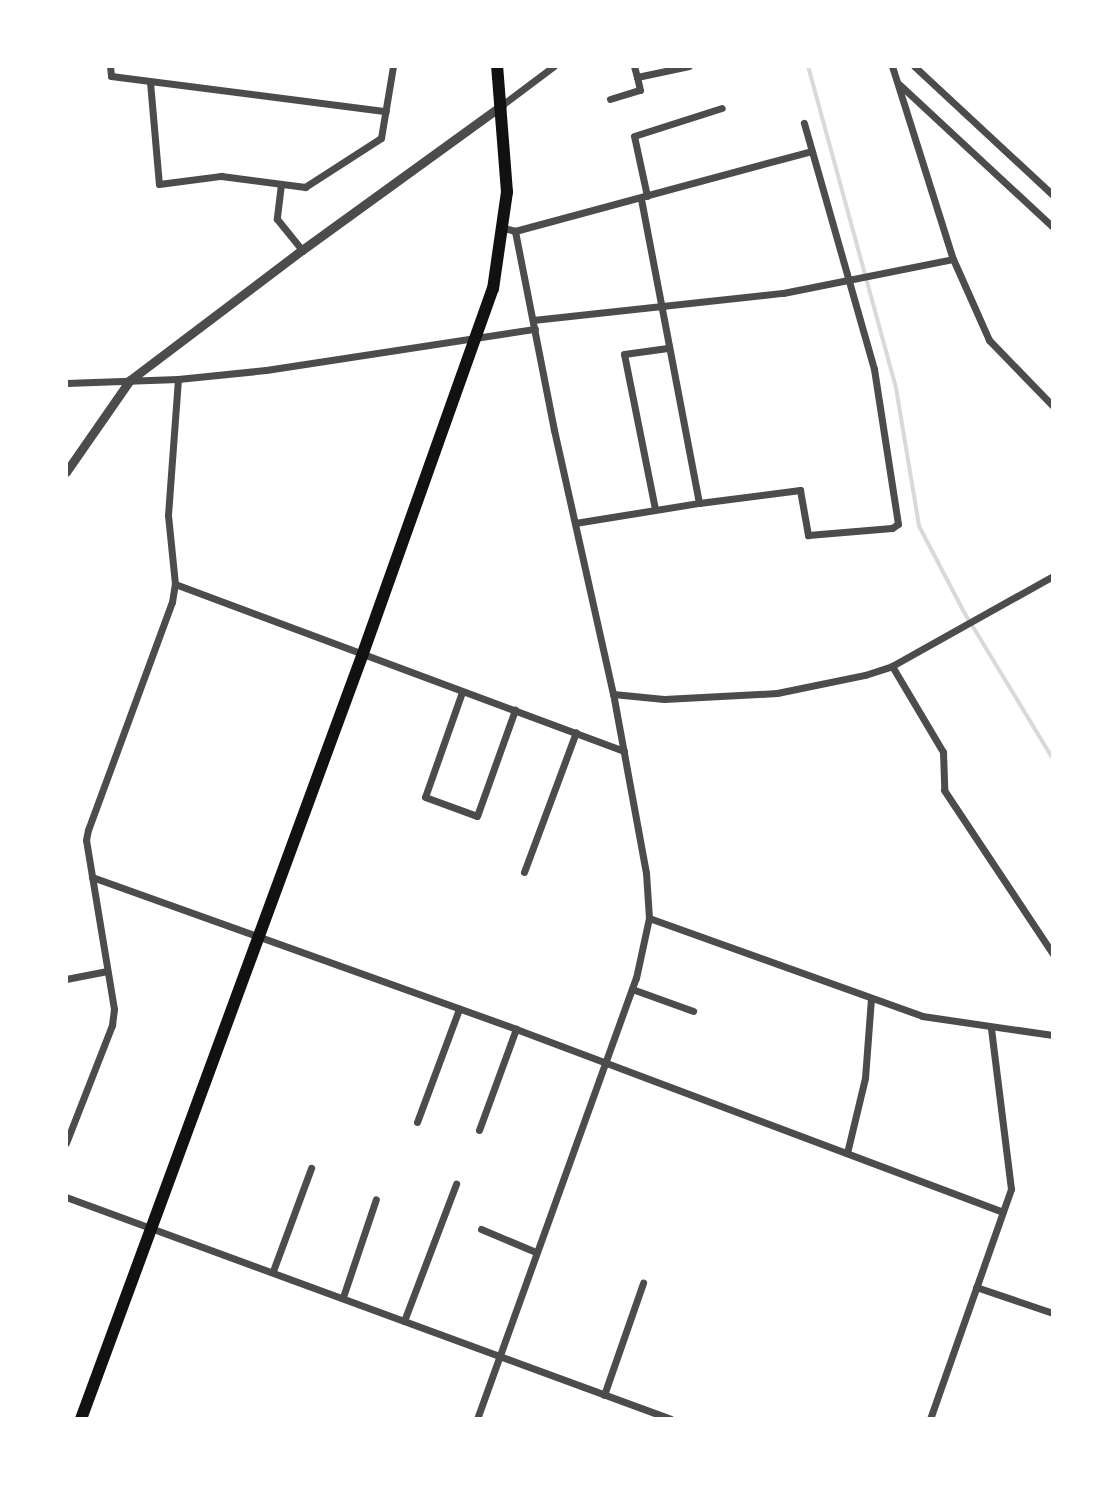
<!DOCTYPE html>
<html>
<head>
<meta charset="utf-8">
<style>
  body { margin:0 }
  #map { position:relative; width:1119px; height:1485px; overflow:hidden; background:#fff; font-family:"PT Sans Narrow",sans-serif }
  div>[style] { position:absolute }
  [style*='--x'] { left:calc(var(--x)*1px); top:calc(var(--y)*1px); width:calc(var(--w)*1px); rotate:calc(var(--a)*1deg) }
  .stream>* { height:4px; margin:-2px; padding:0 2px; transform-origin:2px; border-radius:2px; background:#d9d9d9 }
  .minor>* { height:7px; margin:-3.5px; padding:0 3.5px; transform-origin:3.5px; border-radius:3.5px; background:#4c4c4c }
  .tertiary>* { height:9px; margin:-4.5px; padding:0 4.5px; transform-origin:4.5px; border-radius:4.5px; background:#4c4c4c }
  .trunk>* { height:12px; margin:-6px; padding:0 6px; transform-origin:6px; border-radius:6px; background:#111 }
  span { translate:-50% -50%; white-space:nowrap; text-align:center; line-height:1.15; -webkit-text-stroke:8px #fff; paint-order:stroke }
  .frame { position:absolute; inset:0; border:68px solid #fff; pointer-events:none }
</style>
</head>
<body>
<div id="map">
  <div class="stream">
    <div style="--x:808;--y:66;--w:334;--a:74.7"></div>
    <div style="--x:896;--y:388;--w:140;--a:80.5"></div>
    <div style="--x:919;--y:526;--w:97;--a:62.4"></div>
    <div style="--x:964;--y:612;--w:172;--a:58.8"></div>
  </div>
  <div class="minor">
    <div style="--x:110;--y:66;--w:10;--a:84"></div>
    <div style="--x:111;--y:76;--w:277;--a:7.3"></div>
    <div style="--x:634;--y:66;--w:11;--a:75"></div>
    <div style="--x:637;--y:77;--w:53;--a:-11.9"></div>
    <div style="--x:892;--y:66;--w:202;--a:72.5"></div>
    <div style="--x:953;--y:259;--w:89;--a:66"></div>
    <div style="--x:989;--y:340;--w:92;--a:45.9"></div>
    <div style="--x:914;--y:66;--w:190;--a:42.9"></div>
    <div style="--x:150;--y:82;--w:102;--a:85"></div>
    <div style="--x:159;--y:184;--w:63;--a:-7.4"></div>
    <div style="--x:221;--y:176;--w:85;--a:7.5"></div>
    <div style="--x:305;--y:187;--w:90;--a:-32.8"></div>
    <div style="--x:381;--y:138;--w:73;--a:-80.5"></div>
    <div style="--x:900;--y:85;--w:209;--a:42.9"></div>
    <div style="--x:610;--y:99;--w:31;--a:-17"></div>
    <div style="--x:640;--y:90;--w:13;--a:-103"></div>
    <div style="--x:502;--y:105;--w:65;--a:-36.9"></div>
    <div style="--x:281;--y:184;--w:35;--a:97"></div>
    <div style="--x:277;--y:219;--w:40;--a:51"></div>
    <div style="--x:647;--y:196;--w:61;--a:-102.2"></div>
    <div style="--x:634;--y:136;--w:92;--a:-17.7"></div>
    <div style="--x:515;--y:231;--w:307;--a:-15.1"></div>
    <div style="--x:533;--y:320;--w:251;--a:-6.2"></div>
    <div style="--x:783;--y:293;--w:173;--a:-11.3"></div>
    <div style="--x:66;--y:383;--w:112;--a:-2"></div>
    <div style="--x:178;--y:379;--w:88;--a:-5.8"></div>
    <div style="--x:266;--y:370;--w:272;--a:-8.7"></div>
    <div style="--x:699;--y:503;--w:102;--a:-7.3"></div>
    <div style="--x:800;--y:490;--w:46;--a:79.9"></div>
    <div style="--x:808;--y:535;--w:84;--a:-4.8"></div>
    <div style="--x:892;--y:528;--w:7;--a:-34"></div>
    <div style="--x:898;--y:524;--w:157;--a:-98.8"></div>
    <div style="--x:874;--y:369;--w:256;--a:-105.9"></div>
    <div style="--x:655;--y:509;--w:158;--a:-101.3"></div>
    <div style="--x:624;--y:354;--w:44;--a:-7.8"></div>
    <div style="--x:575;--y:523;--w:126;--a:-9.2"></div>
    <div style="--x:699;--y:503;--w:310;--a:-100.8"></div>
    <div style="--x:175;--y:584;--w:69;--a:-95.8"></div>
    <div style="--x:168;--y:515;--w:136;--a:-85.8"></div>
    <div style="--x:892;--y:666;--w:100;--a:59.3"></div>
    <div style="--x:943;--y:752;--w:38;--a:88"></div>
    <div style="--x:944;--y:790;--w:197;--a:56.4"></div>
    <div style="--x:462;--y:692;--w:111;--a:109.4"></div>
    <div style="--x:425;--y:797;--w:55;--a:20.1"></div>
    <div style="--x:477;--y:816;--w:113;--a:-70.3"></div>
    <div style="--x:613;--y:694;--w:51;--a:5.6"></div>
    <div style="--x:664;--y:699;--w:113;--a:-3"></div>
    <div style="--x:777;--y:693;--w:90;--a:-11.6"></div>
    <div style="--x:865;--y:675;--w:28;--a:-18"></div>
    <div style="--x:892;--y:666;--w:184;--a:-29.2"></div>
    <div style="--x:524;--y:872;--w:149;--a:-69.6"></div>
    <div style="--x:92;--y:877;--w:450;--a:19.7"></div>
    <div style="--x:516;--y:1029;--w:520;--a:20.59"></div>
    <div style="--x:649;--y:918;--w:290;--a:19.7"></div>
    <div style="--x:922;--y:1016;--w:132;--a:8.3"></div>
    <div style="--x:66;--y:979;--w:42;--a:-11"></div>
    <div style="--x:632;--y:989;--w:65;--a:19.8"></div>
    <div style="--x:417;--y:1122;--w:121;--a:-69.6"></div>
    <div style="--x:479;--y:1130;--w:108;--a:-69.9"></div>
    <div style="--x:66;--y:1143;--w:127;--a:-68.7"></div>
    <div style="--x:112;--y:1025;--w:16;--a:-83"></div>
    <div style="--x:114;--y:1009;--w:171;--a:-99.4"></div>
    <div style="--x:86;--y:840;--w:10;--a:-79"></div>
    <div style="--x:88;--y:830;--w:243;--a:-69.8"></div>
    <div style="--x:172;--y:602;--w:18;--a:-81"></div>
    <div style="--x:175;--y:584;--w:479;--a:20.4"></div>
    <div style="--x:847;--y:1153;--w:77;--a:-76.5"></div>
    <div style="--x:865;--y:1078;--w:79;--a:-85.7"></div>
    <div style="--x:66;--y:1197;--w:644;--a:20.15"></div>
    <div style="--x:481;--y:1229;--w:60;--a:22.7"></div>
    <div style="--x:273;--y:1271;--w:110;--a:-69.7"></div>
    <div style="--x:976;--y:1287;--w:81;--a:18.7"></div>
    <div style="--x:343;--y:1297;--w:103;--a:-71.4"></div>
    <div style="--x:404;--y:1321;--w:147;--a:-69.2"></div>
    <div style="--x:604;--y:1395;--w:119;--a:-70.8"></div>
    <div style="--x:477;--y:1419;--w:469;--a:-70.2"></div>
    <div style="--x:636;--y:978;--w:61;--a:-77.8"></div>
    <div style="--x:649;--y:918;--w:45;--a:-93.8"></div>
    <div style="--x:646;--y:873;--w:182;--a:-100.4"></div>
    <div style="--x:613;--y:694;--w:271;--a:-102.6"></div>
    <div style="--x:554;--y:430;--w:203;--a:-101.1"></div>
    <div style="--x:515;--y:231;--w:11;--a:-165"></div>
    <div style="--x:930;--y:1419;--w:244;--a:-70.6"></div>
    <div style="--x:1011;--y:1189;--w:162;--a:-97.1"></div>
  </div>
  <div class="tertiary">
    <div style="--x:66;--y:472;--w:112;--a:-55.2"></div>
    <div style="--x:130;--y:380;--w:216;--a:-37.1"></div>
    <div style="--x:302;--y:250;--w:247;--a:-35.9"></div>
  </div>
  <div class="trunk">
    <div style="--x:81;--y:1419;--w:813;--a:-69.78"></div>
    <div style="--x:362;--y:656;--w:390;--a:-70.4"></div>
    <div style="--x:493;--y:289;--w:98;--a:-81.8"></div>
    <div style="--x:507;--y:192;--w:126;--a:-94.5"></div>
  </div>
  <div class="frame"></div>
</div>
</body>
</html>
